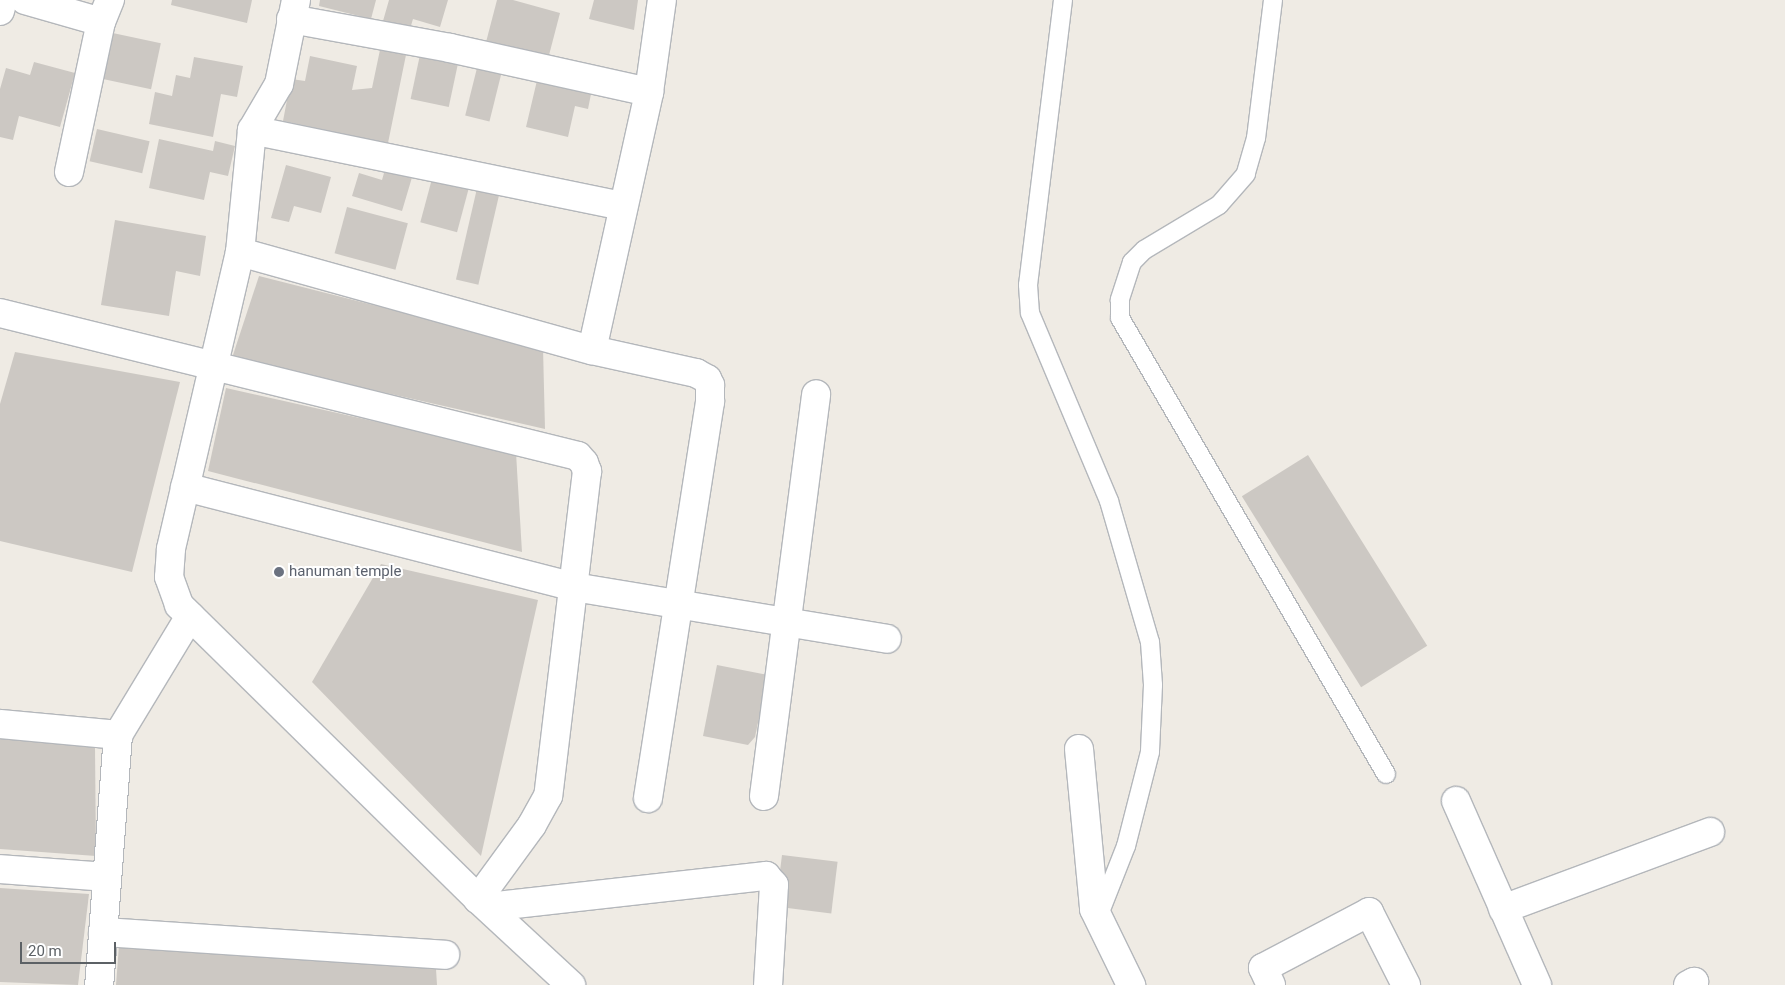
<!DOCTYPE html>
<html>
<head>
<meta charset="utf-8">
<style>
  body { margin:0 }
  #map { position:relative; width:1785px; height:985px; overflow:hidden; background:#efebe4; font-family:Roboto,sans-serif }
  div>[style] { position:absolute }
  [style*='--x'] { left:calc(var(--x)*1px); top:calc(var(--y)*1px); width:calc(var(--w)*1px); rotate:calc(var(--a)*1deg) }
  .building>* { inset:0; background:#ccc8c3; transform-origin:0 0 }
  .roads { filter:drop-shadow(1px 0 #b4b7bb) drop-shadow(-1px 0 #b4b7bb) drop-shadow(0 1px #b4b7bb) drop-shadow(0 -1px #b4b7bb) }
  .lane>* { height:18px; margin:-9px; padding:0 9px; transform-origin:9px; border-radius:9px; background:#fff }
  .street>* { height:28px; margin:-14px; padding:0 14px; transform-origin:14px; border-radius:14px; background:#fff }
  .secondary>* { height:28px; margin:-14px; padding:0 14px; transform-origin:14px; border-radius:14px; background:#fff }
  .dots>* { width:14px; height:14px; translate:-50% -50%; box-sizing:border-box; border:2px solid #fff; border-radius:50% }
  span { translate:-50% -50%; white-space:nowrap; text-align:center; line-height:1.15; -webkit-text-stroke:4px #fff; paint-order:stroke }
  .worship-label { font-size:15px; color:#5b616d }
  .left { translate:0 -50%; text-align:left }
  .scale { position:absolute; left:20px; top:942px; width:96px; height:22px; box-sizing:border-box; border:2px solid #5c6165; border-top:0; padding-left:6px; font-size:15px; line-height:18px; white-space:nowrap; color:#5c6165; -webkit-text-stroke:4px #fff; paint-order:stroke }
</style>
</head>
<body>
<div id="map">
  <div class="building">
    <div style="clip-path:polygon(172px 0,252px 0,247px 23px,171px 5px)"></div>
    <div style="clip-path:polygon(320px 0,376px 0,371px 19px,319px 6px)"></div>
    <div style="clip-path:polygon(389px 0,448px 0,440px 27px,413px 19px,410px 29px,383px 21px)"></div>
    <div style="clip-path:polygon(497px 0,513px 0,560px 13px,548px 59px,485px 46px)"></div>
    <div style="clip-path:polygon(594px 0,638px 0,634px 30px,589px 19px)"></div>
    <div style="left:108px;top:32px;width:54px;height:47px;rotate:12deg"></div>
    <div style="clip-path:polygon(381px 45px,407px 50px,388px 143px,283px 121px,291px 79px,305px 81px,310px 56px,357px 66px,352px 90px,372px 88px)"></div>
    <div style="left:421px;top:50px;width:39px;height:50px;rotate:12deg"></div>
    <div style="clip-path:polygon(194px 57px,243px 66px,237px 97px,221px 94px,213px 137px,149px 124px,155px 92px,172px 96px,176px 75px,190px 78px)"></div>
    <div style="clip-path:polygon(34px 62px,75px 73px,60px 127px,19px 116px,13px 140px,0 137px,0 89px,6px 68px,30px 75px)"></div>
    <div style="left:478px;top:64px;width:25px;height:53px;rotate:14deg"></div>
    <div style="clip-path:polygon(539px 72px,593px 84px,588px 109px,575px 106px,568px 137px,526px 127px)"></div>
    <div style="left:97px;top:129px;width:54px;height:33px;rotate:13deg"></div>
    <div style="clip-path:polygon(159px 139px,213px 151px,215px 141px,235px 146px,228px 176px,210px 172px,204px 200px,149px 188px)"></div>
    <div style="clip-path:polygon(286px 165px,331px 177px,321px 213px,294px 206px,289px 222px,271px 218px)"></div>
    <div style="clip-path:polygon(386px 166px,413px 174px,402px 211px,352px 196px,359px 173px,382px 180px)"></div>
    <div style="left:433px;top:175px;width:38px;height:49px;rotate:15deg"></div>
    <div style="left:478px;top:184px;width:23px;height:98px;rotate:13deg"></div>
    <div style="left:347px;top:207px;width:63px;height:48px;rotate:15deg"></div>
    <div style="clip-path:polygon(115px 220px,206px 236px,200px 276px,176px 271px,169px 316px,101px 305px)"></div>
    <div style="clip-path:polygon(259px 276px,543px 348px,545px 429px,232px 358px)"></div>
    <div style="clip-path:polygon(15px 352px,180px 382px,132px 572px,0 541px,0 404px)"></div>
    <div style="clip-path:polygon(226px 388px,516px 453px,522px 552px,208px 471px)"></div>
    <div style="left:1308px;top:455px;width:225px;height:78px;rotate:58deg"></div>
    <div style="clip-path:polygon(381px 564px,538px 600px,481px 856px,312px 682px)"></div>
    <div style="clip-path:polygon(717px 665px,768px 675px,755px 737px,748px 745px,703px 736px)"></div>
    <div style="clip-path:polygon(0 738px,95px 747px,96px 856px,0 849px)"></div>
    <div style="left:782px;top:855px;width:56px;height:52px;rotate:7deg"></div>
    <div style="clip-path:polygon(0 888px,89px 894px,78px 985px,0 982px)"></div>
    <div style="clip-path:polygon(119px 945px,436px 969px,437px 985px,116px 985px)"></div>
  </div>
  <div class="roads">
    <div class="lane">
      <div style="--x:1063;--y:0;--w:287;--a:97"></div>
      <div style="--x:1028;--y:285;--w:28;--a:86"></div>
      <div style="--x:1030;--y:313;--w:204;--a:67.2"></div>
      <div style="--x:1109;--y:501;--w:147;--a:73.8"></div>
      <div style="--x:1150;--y:642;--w:43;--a:86"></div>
      <div style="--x:1153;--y:685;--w:67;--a:92.6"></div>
      <div style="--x:1150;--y:752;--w:97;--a:104.3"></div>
      <div style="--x:1126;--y:846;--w:76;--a:111.5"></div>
      <div style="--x:1273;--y:0;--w:139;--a:97"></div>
      <div style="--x:1256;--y:138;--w:37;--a:106"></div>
      <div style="--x:1246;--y:174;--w:41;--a:131.1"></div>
      <div style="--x:1219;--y:205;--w:87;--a:149"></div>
      <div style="--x:1144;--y:250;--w:17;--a:135"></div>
      <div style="--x:1132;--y:262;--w:40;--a:108"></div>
      <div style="--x:1120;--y:300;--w:18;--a:90"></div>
      <div style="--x:1120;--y:318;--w:528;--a:59.74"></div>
    </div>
    <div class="street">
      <div style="--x:25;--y:0;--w:79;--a:16.1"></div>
      <div style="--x:0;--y:11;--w:11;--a:-75"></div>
      <div style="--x:291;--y:19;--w:162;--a:10.3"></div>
      <div style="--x:450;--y:48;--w:204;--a:12.5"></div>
      <div style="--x:252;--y:130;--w:377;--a:11.6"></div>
      <div style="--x:69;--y:172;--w:153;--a:-78"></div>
      <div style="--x:101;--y:22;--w:24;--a:-68"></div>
      <div style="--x:240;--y:252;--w:365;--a:15.6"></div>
      <div style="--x:592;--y:350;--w:107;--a:12.5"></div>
      <div style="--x:696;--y:373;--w:13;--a:29"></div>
      <div style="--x:707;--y:379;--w:7;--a:63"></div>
      <div style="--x:710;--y:385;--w:17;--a:90"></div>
      <div style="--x:710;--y:402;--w:401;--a:98.9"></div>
      <div style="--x:0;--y:313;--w:595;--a:13.9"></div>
      <div style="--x:578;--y:456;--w:9;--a:49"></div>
      <div style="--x:584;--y:463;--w:9;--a:69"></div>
      <div style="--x:587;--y:471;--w:327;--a:96.8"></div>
      <div style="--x:548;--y:796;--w:33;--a:119"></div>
      <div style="--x:532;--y:825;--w:92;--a:126.1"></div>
      <div style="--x:592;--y:350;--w:264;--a:-77.5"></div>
      <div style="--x:649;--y:92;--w:93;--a:-82"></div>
      <div style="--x:185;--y:487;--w:402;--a:14.4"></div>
      <div style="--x:574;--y:587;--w:317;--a:9.4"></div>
      <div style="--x:0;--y:724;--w:119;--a:5.3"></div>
      <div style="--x:118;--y:735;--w:251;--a:94.3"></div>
      <div style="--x:118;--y:735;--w:139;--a:-58.8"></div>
      <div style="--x:1079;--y:749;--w:161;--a:84.6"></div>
      <div style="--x:1094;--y:909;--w:85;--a:64"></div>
      <div style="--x:764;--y:796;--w:405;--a:-82.6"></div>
      <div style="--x:1456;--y:801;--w:201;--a:66.2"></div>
      <div style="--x:0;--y:869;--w:107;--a:4.3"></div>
      <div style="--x:488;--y:907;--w:280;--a:-6.4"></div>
      <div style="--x:766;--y:876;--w:12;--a:48"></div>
      <div style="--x:774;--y:885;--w:100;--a:93.4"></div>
      <div style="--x:1503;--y:909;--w:221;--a:-20.4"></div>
      <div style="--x:103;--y:932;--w:343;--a:3.8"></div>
      <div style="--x:1271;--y:985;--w:19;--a:-115"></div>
      <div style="--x:1263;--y:968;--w:120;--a:-27.8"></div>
      <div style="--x:1369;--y:912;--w:82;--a:63.1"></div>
      <div style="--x:1688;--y:985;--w:7;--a:-27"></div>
      <div style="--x:1694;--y:982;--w:3;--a:90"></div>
    </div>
    <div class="secondary">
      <div style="--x:296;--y:0;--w:86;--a:101.4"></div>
      <div style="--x:279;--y:84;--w:53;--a:120.4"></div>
      <div style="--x:252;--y:130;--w:123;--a:95.6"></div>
      <div style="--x:240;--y:252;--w:305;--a:103.1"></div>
      <div style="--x:171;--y:549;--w:28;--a:94"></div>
      <div style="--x:169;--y:577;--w:30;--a:70"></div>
      <div style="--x:179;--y:605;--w:419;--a:44.5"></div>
      <div style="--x:478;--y:899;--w:127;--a:42.8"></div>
    </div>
  </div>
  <div class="dots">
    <div style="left:279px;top:572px;background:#6b7280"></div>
  </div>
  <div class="worship-label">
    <span class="left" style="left:289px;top:572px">hanuman temple</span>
  </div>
  <div class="scale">20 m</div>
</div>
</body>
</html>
